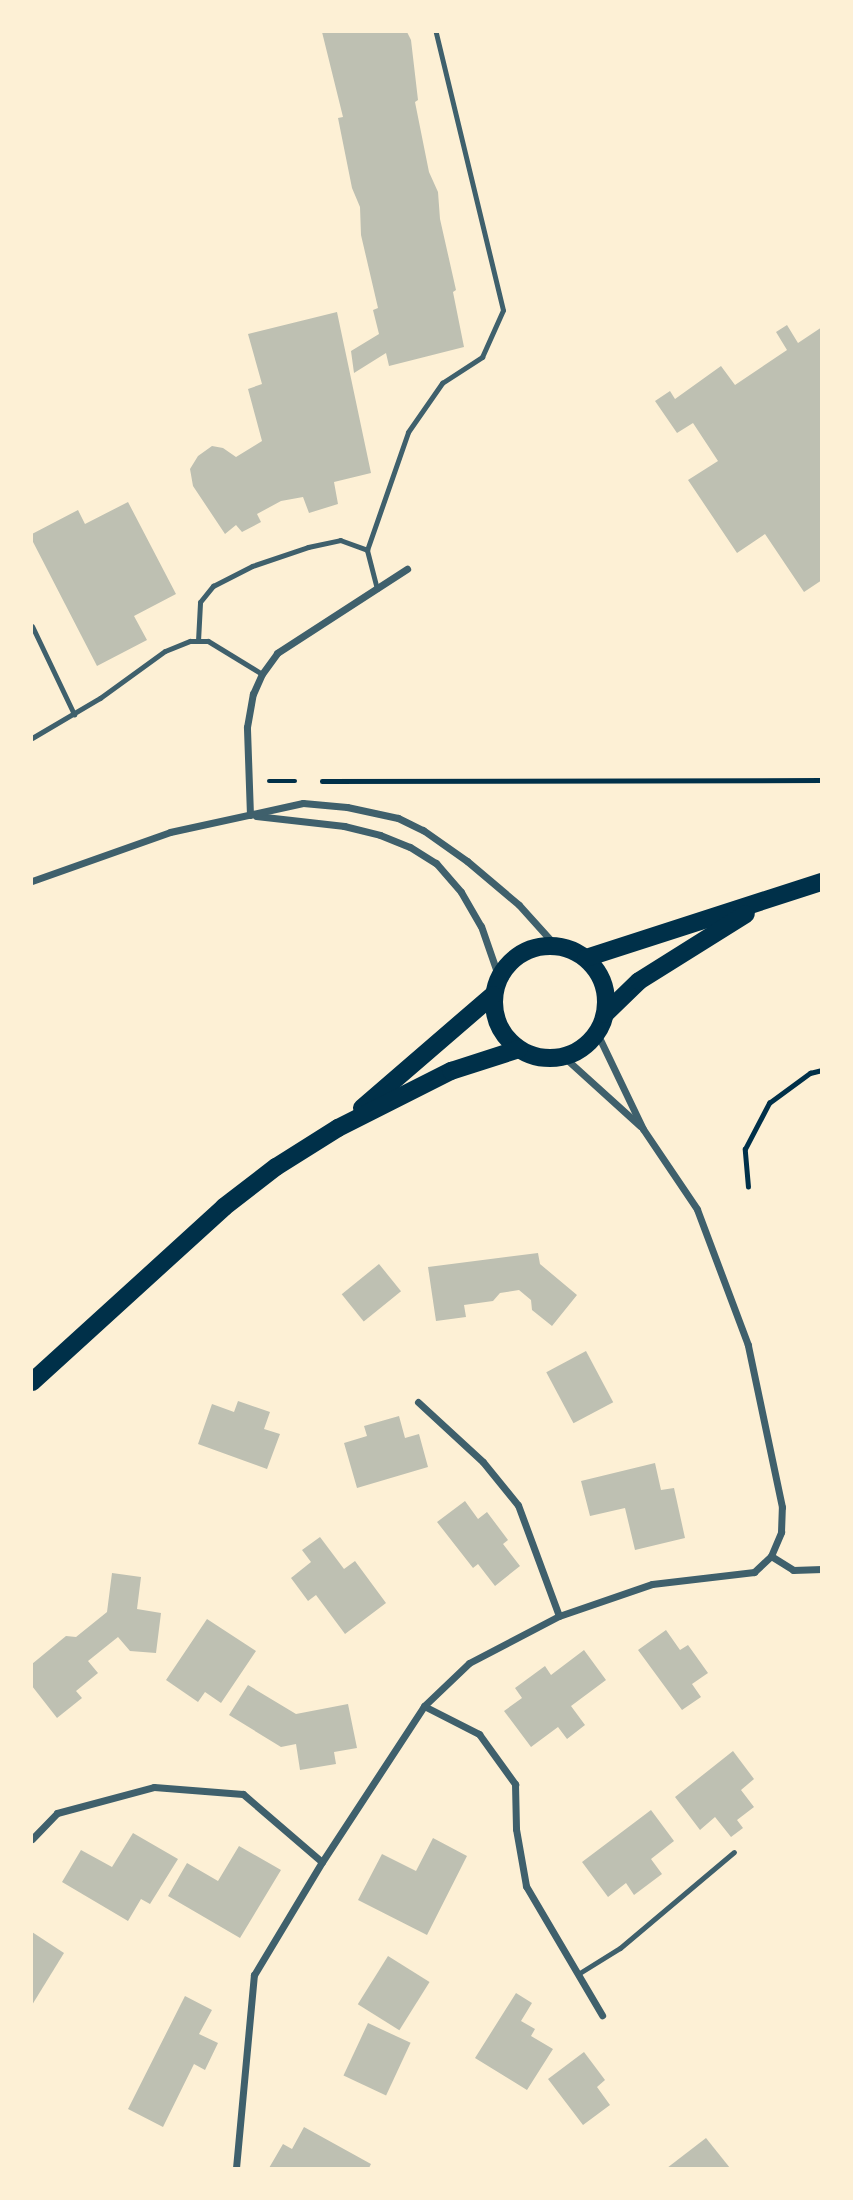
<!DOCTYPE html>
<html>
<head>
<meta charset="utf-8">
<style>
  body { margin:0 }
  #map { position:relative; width:853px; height:2200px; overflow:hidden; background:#fdf0d5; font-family:Arial,sans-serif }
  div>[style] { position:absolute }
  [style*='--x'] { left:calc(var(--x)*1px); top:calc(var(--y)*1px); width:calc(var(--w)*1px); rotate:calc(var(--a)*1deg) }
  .building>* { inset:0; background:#bec0b2; transform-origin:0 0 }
  .path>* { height:4.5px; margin:-2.25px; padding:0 2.25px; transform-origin:2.25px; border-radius:2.25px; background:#003049 }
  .service>* { height:5px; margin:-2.5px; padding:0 2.5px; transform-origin:2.5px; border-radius:2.5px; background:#3f606c }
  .minor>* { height:7px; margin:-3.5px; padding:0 3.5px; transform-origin:3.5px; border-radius:3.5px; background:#3f606c }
  .primary>* { height:18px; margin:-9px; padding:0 9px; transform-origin:9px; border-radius:9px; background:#003049 }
  .primary>.ring { margin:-9px; padding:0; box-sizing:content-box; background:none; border:18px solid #003049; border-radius:50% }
  span { translate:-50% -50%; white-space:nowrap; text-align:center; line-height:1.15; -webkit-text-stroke:6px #fdf0d5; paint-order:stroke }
  .frame { position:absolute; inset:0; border:33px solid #fdf0d5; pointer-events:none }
</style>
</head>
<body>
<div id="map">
  <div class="building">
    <div style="clip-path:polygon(322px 32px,407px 32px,411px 40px,418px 100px,415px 102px,429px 172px,438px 192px,440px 219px,456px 290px,453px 292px,464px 347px,389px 366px,386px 353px,354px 373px,351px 351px,379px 334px,373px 310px,378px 308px,361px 235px,360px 207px,352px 188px,338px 118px,343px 117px)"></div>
    <div style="clip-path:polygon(337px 312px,371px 473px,334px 482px,338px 504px,309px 513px,303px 497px,281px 501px,257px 514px,261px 522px,242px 532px,236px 525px,225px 534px,193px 486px,190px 469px,198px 456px,212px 446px,223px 448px,236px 457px,262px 441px,248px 389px,262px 384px,248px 334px)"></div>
    <div style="clip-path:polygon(787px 325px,798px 343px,822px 327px,822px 580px,804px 592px,765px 534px,737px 553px,688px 480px,718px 461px,693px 423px,677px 433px,655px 401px,670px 391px,675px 399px,721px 366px,735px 385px,787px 350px,776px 332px)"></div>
    <div style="clip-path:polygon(128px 502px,176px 594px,134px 616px,147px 640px,97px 666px,32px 540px,32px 534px,78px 510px,85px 524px)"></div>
    <div style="clip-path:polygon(538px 1253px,540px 1264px,577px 1295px,552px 1326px,532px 1310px,531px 1300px,519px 1290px,500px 1293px,493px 1301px,464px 1305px,466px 1317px,436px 1321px,428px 1267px)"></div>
    <div style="left:379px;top:1264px;width:35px;height:48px;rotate:51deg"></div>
    <div style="left:586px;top:1351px;width:58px;height:45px;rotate:62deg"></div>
    <div style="clip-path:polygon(238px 1401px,270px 1412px,264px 1429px,280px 1434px,267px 1469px,198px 1444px,212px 1404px,234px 1412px)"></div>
    <div style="clip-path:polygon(399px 1416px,405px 1438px,419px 1434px,428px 1467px,357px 1488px,344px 1443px,367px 1436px,364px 1426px)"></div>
    <div style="clip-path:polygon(655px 1463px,661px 1490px,674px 1488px,685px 1538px,635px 1550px,625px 1508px,590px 1516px,581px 1481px)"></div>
    <div style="clip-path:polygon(465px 1501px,478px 1519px,487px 1512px,508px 1540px,503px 1544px,520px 1566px,495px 1586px,478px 1564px,473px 1568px,437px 1522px)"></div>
    <div style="clip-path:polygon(320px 1537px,344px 1569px,355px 1561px,386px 1603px,345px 1634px,316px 1595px,308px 1601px,291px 1578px,311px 1562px,302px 1550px)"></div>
    <div style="clip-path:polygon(112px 1573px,141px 1577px,137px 1609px,161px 1613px,156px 1653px,130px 1651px,118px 1637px,88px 1661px,98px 1673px,76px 1691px,82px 1698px,57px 1718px,32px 1686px,32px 1664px,66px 1636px,76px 1637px,107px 1612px)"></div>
    <div style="clip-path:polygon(207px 1619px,256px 1651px,221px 1703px,205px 1692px,198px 1702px,166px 1680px)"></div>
    <div style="clip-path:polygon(666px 1630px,680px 1650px,688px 1645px,708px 1673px,692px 1684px,701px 1697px,682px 1710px,638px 1650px)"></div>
    <div style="clip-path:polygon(584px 1650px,606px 1680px,571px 1706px,585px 1725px,567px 1739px,558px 1727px,531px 1747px,504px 1711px,522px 1698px,515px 1688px,545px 1666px,551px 1675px)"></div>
    <div style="clip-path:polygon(248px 1685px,296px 1714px,348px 1704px,357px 1748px,334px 1752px,336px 1764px,300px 1770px,296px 1744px,281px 1747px,229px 1715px)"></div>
    <div style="clip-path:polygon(733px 1751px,754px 1779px,741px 1790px,754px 1807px,737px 1820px,743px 1828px,731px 1837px,715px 1817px,700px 1830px,675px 1797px)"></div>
    <div style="clip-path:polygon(651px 1810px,674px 1841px,651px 1859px,662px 1874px,634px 1895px,626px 1883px,608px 1897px,582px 1862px)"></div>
    <div style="clip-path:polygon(133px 1833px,178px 1859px,150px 1904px,141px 1899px,128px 1921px,62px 1882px,81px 1850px,112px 1867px)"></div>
    <div style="clip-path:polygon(433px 1838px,467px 1856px,427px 1935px,358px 1900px,382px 1854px,416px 1871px)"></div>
    <div style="clip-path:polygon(239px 1846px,281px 1870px,240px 1938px,168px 1896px,187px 1863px,218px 1881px)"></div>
    <div style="clip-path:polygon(32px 1932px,64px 1953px,32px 2005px)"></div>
    <div style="left:388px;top:1956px;width:49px;height:57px;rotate:32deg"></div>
    <div style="clip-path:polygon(516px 1993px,532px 2003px,521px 2021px,535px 2029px,531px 2036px,553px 2049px,527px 2090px,475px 2058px)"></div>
    <div style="clip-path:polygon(185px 1996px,212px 2010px,199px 2034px,218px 2043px,205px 2070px,194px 2064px,163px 2127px,128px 2109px)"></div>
    <div style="left:368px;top:2023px;width:47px;height:58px;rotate:25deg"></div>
    <div style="clip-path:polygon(584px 2052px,605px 2080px,597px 2087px,610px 2105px,583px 2125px,548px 2079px)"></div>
    <div style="clip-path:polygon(304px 2127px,371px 2164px,369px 2168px,269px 2168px,283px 2144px,292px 2149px)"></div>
    <div style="clip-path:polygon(706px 2138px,730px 2168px,667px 2168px)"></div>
  </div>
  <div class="path">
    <div style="--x:269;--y:781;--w:26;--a:0"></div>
    <div style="--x:322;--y:781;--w:500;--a:-0.11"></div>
    <div style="--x:748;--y:1187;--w:38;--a:-95"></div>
    <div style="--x:745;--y:1149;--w:52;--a:-62.4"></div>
    <div style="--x:769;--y:1103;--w:51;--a:-36.2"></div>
    <div style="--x:810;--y:1073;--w:12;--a:-14"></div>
  </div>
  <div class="service">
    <div style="--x:377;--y:589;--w:40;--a:-104.4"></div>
    <div style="--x:367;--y:550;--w:125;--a:-70.8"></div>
    <div style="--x:408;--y:432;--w:60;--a:-55.2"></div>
    <div style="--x:442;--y:383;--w:48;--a:-33"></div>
    <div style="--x:482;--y:357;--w:51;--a:-65.9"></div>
    <div style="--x:503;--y:310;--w:286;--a:-103.6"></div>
    <div style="--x:32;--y:626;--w:98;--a:64.5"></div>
    <div style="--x:198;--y:641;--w:39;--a:-87"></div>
    <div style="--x:200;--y:602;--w:21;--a:-51"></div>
    <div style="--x:213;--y:586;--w:44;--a:-27.1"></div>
    <div style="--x:252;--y:566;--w:59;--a:-18.7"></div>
    <div style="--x:308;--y:547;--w:33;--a:-12"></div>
    <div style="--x:340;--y:540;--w:29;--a:20"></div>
    <div style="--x:32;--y:738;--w:79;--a:-30.5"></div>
    <div style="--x:100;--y:698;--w:80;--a:-35.9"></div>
    <div style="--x:165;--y:651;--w:27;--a:-22"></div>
    <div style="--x:190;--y:641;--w:18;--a:0"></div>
    <div style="--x:208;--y:641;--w:63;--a:31.4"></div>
    <div style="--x:578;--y:1974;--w:49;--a:-31.8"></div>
    <div style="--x:620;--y:1948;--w:149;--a:-40.1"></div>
  </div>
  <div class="minor">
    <div style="--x:250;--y:815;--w:88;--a:-92"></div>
    <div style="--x:247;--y:727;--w:34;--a:-80"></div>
    <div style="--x:253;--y:694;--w:22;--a:-66"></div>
    <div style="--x:262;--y:674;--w:26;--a:-54"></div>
    <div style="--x:277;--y:653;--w:155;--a:-32.9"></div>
    <div style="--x:256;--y:816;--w:89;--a:6.5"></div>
    <div style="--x:344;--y:826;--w:37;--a:14"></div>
    <div style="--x:380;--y:835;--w:32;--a:22"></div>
    <div style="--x:410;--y:847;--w:31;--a:32"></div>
    <div style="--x:436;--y:863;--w:38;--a:49"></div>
    <div style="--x:461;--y:892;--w:39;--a:60"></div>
    <div style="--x:481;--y:926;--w:52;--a:70.9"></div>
    <div style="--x:32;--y:881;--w:146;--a:-19.5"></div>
    <div style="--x:170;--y:832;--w:136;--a:-12.3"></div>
    <div style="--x:303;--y:803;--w:44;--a:5.2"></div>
    <div style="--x:347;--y:807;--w:52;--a:12.2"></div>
    <div style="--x:398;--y:818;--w:28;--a:26"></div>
    <div style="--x:423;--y:830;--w:54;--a:35.2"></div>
    <div style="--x:467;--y:861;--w:68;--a:40.2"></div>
    <div style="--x:519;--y:905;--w:54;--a:48"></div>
    <div style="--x:564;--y:1057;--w:103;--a:42.2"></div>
    <div style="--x:418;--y:1402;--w:88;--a:42.7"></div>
    <div style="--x:483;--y:1462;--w:55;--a:50.9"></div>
    <div style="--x:518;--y:1505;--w:118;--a:69.7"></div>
    <div style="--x:771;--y:1556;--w:26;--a:32"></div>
    <div style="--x:793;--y:1570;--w:29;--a:-2"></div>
    <div style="--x:424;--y:1706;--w:62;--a:27"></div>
    <div style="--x:479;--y:1734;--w:62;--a:54.2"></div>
    <div style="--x:515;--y:1784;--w:45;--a:88.7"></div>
    <div style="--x:516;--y:1829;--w:58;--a:80"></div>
    <div style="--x:526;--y:1886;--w:150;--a:59.5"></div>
    <div style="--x:32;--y:1839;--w:36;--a:-46"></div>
    <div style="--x:57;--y:1813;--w:100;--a:-15"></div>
    <div style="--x:154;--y:1787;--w:89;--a:4.5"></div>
    <div style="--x:243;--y:1794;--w:104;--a:40.7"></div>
    <div style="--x:236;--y:2168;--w:194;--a:-84.7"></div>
    <div style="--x:254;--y:1975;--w:132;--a:-59"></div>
    <div style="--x:322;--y:1862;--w:186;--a:-56.8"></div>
    <div style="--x:424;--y:1706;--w:62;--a:-43.7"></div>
    <div style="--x:469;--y:1663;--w:102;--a:-27.6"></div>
    <div style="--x:559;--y:1616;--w:98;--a:-19"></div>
    <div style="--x:652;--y:1584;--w:103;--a:-6.7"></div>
    <div style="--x:754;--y:1572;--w:23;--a:-43"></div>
    <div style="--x:771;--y:1556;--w:26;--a:-67"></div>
    <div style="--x:781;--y:1532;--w:25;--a:-88"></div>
    <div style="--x:782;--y:1507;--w:166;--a:-101.9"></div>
    <div style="--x:748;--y:1345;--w:145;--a:-110.6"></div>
    <div style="--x:697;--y:1209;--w:97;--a:-124"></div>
    <div style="--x:643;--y:1129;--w:106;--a:-115.6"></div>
  </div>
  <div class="primary">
    <div class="ring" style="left:494px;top:946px;width:94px;height:94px"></div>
    <div style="--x:586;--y:958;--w:248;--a:-17.9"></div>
    <div style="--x:605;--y:1014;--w:47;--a:-44.1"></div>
    <div style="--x:639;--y:981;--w:126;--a:-32.1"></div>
    <div style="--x:362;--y:1108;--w:173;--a:-40.8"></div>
    <div style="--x:32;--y:1382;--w:260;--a:-42.3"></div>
    <div style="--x:224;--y:1207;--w:66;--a:-37.6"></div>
    <div style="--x:276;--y:1167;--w:73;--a:-32.2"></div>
    <div style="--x:338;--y:1128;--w:127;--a:-26.8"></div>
    <div style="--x:451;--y:1071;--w:71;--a:-17.9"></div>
  </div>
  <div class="frame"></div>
</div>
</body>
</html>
